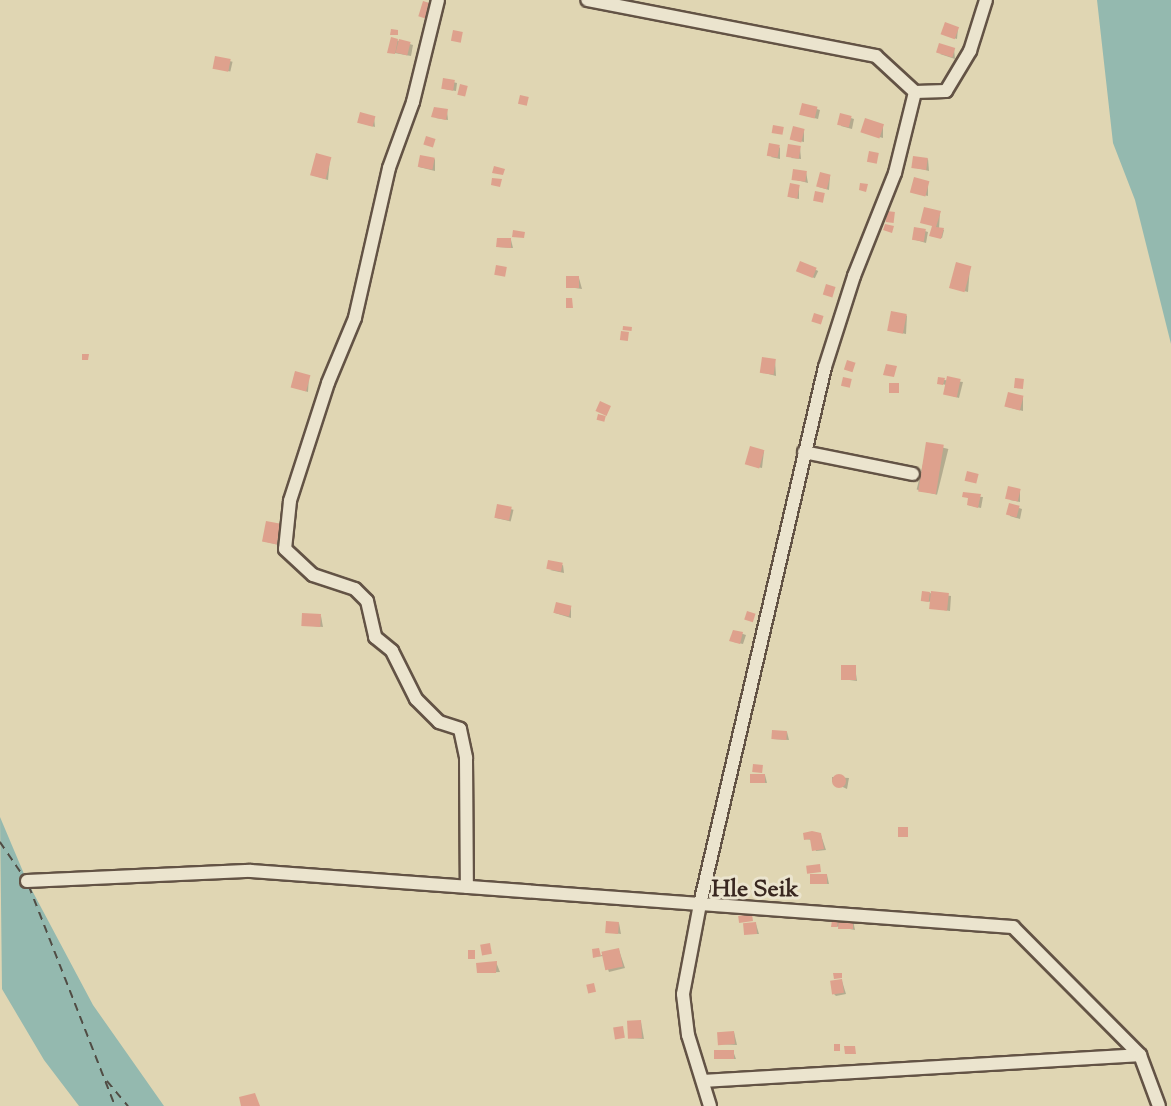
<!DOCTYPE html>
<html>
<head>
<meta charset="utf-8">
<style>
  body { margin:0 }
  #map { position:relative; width:1171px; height:1106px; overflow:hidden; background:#e0d6b3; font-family:"Sorts Mill Goudy",serif }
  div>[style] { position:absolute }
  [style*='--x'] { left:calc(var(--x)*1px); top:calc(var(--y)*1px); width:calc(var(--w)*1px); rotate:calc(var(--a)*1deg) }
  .water>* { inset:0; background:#94b9af }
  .shadow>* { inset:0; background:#0003; transform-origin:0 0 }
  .ferry>* { height:1.5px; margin-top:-0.75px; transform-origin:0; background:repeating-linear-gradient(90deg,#504c44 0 8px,transparent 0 14px) }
  .building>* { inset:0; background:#dea18d; transform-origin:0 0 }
  .round { border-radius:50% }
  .roads { filter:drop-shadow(2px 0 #635345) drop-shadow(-2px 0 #635345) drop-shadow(0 2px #635345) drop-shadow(0 -2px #635345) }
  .minor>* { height:12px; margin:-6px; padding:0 6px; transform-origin:6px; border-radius:6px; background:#ebe4ce }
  span { translate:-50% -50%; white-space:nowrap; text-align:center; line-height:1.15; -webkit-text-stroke:6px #ebe4ce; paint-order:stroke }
  .quarter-label { font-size:24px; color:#392720; font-weight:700 }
</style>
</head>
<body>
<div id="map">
  <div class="water">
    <div style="clip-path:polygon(1097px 0,1171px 0,1171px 344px,1135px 200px,1113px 143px)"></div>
    <div style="clip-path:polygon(0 817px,27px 881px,93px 1005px,164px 1106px,79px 1106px,44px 1060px,2px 989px)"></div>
  </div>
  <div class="shadow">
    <div style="clip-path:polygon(958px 28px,957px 39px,945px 35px)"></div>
    <div style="clip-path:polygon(392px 39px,413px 45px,411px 56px,389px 52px)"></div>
    <div style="clip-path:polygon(954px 49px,955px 59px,940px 54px)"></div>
    <div style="left:216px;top:58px;width:17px;height:10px;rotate:13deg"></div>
    <div style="clip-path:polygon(444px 80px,457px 83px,456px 91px,445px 89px)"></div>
    <div style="clip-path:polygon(803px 105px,820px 110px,818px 119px,803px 115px)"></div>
    <div style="clip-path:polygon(447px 111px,448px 120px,436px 118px)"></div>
    <div style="clip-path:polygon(841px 115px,854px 119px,852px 129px,841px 126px)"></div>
    <div style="clip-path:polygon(374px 117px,375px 127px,361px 123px)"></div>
    <div style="clip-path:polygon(883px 125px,883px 138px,862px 132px)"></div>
    <div style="clip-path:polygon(804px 130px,804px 142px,794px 140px)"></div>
    <div style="clip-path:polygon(780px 147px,780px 159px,771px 157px)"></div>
    <div style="clip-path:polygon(800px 148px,801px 159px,791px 158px)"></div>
    <div style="clip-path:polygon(330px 159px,328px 180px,312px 175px)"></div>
    <div style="clip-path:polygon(435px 159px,435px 171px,419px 167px)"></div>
    <div style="clip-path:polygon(928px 159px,929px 171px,913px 167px)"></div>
    <div style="clip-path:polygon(806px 172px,808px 183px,793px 179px)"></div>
    <div style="clip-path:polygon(830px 176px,829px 190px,819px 187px)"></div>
    <div style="clip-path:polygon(928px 183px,928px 196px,915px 193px)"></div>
    <div style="clip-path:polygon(799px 187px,799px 199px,790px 197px)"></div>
    <div style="clip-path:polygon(940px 212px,939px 229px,944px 230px,942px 238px,931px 236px)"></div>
    <div style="clip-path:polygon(915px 228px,928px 232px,926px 243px,916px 240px)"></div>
    <div style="clip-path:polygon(511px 240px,513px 248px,498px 247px)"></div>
    <div style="left:801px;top:263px;width:19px;height:8px;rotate:25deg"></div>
    <div style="clip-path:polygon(970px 267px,968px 292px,952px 288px)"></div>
    <div style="clip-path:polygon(579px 278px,582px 289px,568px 287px)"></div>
    <div style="clip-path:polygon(907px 315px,906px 334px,892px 331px)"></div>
    <div style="clip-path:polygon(775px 360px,776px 376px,761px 372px)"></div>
    <div style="clip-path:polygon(309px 376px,308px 392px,296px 388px)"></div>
    <div style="clip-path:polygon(944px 380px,963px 382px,959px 398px,946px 394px,946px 385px,938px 383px)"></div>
    <div style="clip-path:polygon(1023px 397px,1023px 411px,1008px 407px)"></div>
    <div style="left:928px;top:444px;width:21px;height:47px;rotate:14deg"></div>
    <div style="clip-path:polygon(764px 451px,762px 468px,749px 465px)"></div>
    <div style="clip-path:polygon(1020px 491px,1020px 502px,1010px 500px)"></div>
    <div style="clip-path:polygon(964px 496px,983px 497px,981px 508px,968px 505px,969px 498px)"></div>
    <div style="clip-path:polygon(1010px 505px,1022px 509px,1020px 519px,1010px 516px)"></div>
    <div style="left:498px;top:506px;width:16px;height:12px;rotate:14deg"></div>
    <div style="clip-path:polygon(280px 525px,279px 545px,263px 541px)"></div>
    <div style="clip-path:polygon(563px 565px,564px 573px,550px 570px)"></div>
    <div style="clip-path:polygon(929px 593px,951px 596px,950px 611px,931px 608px,932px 602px,924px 601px)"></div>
    <div style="clip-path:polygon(571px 607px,571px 618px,555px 613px)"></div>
    <div style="clip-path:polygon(321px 616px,323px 627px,303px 625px)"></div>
    <div style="clip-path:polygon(734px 631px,746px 635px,743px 644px,734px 642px)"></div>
    <div style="clip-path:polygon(855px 667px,857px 681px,842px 679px)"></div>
    <div style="clip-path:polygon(787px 732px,789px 740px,773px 739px)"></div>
    <div style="clip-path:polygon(765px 775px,767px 783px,751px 782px)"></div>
    <div style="clip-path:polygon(832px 777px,849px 778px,847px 789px,832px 782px)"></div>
    <div style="clip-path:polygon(821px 835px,826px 850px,816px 851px,812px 840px,805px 839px)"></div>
    <div style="clip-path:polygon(827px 875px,829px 884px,811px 883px)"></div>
    <div style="clip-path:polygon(853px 920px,855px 930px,834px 926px,837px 922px)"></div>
    <div style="clip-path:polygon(619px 923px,621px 934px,607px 932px)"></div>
    <div style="clip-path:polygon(756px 924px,759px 934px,745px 934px)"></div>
    <div style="clip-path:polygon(619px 950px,625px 968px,609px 972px,603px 956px,595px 957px)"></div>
    <div style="clip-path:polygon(496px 962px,500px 972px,478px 973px)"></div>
    <div style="clip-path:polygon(842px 981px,846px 994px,836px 996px,834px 994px)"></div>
    <div style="clip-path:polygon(641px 1022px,644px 1039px,630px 1038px)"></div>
    <div style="clip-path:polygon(734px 1032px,737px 1045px,719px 1044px)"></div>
    <div style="clip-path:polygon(733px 1051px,736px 1059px,716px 1059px)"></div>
  </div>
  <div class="ferry">
    <div style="--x:0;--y:842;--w:42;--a:55.6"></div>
    <div style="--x:29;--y:886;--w:236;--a:68.6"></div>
    <div style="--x:107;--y:1081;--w:33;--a:50"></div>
  </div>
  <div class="building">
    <div style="left:423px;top:1px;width:10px;height:16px;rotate:17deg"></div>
    <div style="left:945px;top:22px;width:15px;height:13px;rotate:20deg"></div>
    <div style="clip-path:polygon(391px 29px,398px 30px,398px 35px,390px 35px)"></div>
    <div style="left:453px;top:30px;width:10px;height:11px;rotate:11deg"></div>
    <div style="clip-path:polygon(391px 37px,398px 39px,395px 54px,387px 53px)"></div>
    <div style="left:399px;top:39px;width:12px;height:14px;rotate:14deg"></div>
    <div style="left:939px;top:43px;width:17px;height:10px;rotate:17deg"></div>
    <div style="left:215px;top:56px;width:16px;height:13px;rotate:11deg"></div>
    <div style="left:443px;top:78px;width:12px;height:11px;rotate:9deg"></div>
    <div style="left:460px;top:84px;width:8px;height:11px;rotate:14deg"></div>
    <div style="left:520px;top:95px;width:9px;height:9px;rotate:13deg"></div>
    <div style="left:802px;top:103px;width:16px;height:12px;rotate:14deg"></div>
    <div style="clip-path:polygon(434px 107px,448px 109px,446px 120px,431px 117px)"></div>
    <div style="left:360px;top:112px;width:16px;height:11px;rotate:15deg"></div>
    <div style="left:840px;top:113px;width:12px;height:12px;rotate:14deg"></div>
    <div style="left:865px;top:118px;width:20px;height:15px;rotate:18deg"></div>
    <div style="left:773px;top:125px;width:11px;height:8px;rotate:10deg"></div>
    <div style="left:793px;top:126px;width:12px;height:14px;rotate:14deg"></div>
    <div style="left:426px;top:136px;width:10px;height:9px;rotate:17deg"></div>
    <div style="left:769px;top:143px;width:11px;height:13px;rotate:10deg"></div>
    <div style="left:788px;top:144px;width:13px;height:13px;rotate:9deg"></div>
    <div style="left:869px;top:151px;width:10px;height:11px;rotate:11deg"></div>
    <div style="left:316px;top:153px;width:16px;height:23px;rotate:15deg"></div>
    <div style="left:420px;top:155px;width:15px;height:12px;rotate:11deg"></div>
    <div style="left:913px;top:156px;width:15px;height:12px;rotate:8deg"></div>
    <div style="clip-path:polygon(494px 166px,505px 169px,503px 175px,492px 173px)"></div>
    <div style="left:793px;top:169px;width:14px;height:11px;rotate:8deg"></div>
    <div style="left:820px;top:172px;width:11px;height:15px;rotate:15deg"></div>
    <div style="left:914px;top:177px;width:16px;height:16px;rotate:15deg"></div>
    <div style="clip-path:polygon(492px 178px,502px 179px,500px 187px,491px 185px)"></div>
    <div style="left:790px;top:183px;width:10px;height:14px;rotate:11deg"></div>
    <div style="clip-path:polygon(860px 183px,868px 184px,866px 192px,859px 190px)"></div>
    <div style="left:815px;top:191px;width:10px;height:10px;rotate:11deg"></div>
    <div style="clip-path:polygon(924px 207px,941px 211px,936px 227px,944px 228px,941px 239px,929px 236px,932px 226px,920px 223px)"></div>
    <div style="left:887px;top:211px;width:8px;height:11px;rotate:7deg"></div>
    <div style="clip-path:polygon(885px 224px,894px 226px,892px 233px,883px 230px)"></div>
    <div style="left:914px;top:227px;width:12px;height:13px;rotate:9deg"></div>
    <div style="clip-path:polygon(513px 230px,525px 232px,524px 238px,512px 237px)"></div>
    <div style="clip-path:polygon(497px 238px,511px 238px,511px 248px,496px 247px)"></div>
    <div style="left:800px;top:261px;width:18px;height:11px;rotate:22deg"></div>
    <div style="left:956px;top:262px;width:16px;height:27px;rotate:15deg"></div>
    <div style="left:496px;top:265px;width:11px;height:10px;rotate:10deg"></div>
    <div style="left:566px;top:276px;width:13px;height:12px"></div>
    <div style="left:826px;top:284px;width:10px;height:11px;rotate:17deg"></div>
    <div style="clip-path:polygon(566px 298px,572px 298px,573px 308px,566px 308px)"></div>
    <div style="left:891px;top:311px;width:16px;height:20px;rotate:11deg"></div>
    <div style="left:814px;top:313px;width:10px;height:9px;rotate:17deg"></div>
    <div style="left:623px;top:326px;width:9px;height:4px;rotate:6deg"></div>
    <div style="left:621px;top:331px;width:8px;height:9px;rotate:7deg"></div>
    <div style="clip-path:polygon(82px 354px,89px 354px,88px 360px,82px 360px)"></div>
    <div style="left:762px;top:357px;width:14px;height:16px;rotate:8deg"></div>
    <div style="left:847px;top:360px;width:9px;height:10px;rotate:18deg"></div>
    <div style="clip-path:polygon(886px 364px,897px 366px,894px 377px,883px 375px)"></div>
    <div style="left:295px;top:371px;width:16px;height:17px;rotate:15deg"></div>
    <div style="left:947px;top:376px;width:14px;height:19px;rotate:12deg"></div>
    <div style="left:843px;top:377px;width:9px;height:9px;rotate:13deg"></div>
    <div style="clip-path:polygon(938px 377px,945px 378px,943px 385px,937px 384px)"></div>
    <div style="left:1015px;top:378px;width:9px;height:10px;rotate:6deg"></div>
    <div style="left:899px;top:383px;width:10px;height:10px;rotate:90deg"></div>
    <div style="left:1008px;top:392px;width:16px;height:15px;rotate:14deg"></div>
    <div style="left:600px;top:401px;width:12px;height:11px;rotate:24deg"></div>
    <div style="left:598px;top:414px;width:8px;height:6px;rotate:14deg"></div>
    <div style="left:926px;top:442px;width:18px;height:50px;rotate:9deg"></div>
    <div style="left:750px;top:446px;width:15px;height:19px;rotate:16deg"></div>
    <div style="left:967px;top:471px;width:12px;height:10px;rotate:14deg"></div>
    <div style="left:1008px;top:486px;width:13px;height:13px;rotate:13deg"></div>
    <div style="clip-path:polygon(963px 492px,981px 494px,978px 508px,967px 505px,968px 498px,962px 497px)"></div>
    <div style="left:1009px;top:503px;width:11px;height:12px;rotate:15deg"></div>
    <div style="left:497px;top:504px;width:15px;height:14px;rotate:11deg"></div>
    <div style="left:266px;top:521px;width:15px;height:21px;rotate:11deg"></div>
    <div style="left:548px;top:560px;width:15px;height:9px;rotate:11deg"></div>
    <div style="left:922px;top:591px;width:8px;height:10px;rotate:7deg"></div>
    <div style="left:931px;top:591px;width:18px;height:18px;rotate:6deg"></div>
    <div style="left:556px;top:602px;width:16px;height:11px;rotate:14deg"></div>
    <div style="left:747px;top:611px;width:9px;height:9px;rotate:18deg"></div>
    <div style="left:302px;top:613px;width:19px;height:13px;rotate:3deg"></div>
    <div style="clip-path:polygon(733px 630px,743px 632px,740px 644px,729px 641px)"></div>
    <div style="left:841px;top:665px;width:15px;height:15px"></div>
    <div style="left:772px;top:730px;width:15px;height:9px;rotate:4deg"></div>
    <div style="left:753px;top:764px;width:10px;height:8px;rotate:6deg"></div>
    <div class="round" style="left:832px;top:774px;width:14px;height:14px"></div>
    <div style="left:750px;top:774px;width:15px;height:9px"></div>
    <div style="left:898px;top:827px;width:10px;height:10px"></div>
    <div style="clip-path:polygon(812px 831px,821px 833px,824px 849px,812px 851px,810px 839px,804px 840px,803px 833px)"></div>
    <div style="left:820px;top:864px;width:8px;height:14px;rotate:83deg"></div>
    <div style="left:810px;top:874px;width:17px;height:10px"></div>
    <div style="left:752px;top:914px;width:7px;height:14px;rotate:82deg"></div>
    <div style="clip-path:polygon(839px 918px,853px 919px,853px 929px,838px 929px)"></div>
    <div style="clip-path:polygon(832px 920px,838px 921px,837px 927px,831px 927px)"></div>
    <div style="left:606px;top:921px;width:13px;height:12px;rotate:4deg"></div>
    <div style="left:756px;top:922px;width:12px;height:13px;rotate:85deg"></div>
    <div style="left:490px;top:943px;width:11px;height:10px;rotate:80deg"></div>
    <div style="clip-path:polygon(599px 948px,601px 956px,593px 958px,592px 949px)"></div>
    <div style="left:619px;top:948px;width:19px;height:18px;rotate:78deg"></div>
    <div style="left:468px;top:950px;width:7px;height:9px"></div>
    <div style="clip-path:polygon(497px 961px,496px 973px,477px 973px,476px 963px)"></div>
    <div style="clip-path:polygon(833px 973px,842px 973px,842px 978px,834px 979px)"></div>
    <div style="left:842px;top:979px;width:14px;height:12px;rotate:82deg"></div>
    <div style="left:594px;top:983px;width:9px;height:8px;rotate:77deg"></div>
    <div style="left:641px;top:1020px;width:18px;height:14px;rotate:87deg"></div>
    <div style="left:623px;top:1026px;width:12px;height:10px;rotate:81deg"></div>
    <div style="left:734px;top:1031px;width:13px;height:17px;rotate:86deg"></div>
    <div style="left:834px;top:1044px;width:6px;height:7px"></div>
    <div style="clip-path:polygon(844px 1046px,855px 1046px,856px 1054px,845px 1054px)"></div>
    <div style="left:714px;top:1050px;width:20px;height:9px"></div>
    <div style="clip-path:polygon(255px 1093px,260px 1106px,241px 1106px,239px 1097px)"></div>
  </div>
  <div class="roads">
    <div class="minor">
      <div style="--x:438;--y:0;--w:105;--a:103.8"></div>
      <div style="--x:413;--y:102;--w:70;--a:110"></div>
      <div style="--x:389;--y:168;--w:154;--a:102.8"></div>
      <div style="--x:355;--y:318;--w:70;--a:112.6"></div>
      <div style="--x:328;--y:383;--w:124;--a:107.9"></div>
      <div style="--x:290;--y:501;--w:48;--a:95.9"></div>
      <div style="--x:285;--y:549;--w:38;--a:43"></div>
      <div style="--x:313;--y:575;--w:44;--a:18.4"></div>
      <div style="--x:355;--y:589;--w:17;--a:45"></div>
      <div style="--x:367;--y:601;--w:37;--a:77"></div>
      <div style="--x:375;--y:637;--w:22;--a:39"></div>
      <div style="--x:392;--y:651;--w:54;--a:63.4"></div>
      <div style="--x:416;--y:699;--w:33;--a:45"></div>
      <div style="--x:439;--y:722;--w:22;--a:18"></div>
      <div style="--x:460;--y:729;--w:30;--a:78"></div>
      <div style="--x:466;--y:758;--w:129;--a:89.6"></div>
      <div style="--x:915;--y:92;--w:31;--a:-2"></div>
      <div style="--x:946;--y:91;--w:47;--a:-59"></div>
      <div style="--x:970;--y:51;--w:53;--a:-72.6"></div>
      <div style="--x:804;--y:452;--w:111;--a:11.4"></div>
      <div style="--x:27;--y:881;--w:224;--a:-2.6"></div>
      <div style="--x:251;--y:871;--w:450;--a:4.2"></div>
      <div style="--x:700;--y:904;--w:551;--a:-76.9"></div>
      <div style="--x:825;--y:367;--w:96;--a:-72.3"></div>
      <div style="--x:854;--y:276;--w:111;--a:-68.3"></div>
      <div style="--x:895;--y:173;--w:83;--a:-76.1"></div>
      <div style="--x:915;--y:92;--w:53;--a:-137.3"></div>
      <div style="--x:876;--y:56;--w:294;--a:-169"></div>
      <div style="--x:704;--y:1081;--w:437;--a:-3.4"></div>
      <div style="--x:710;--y:1106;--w:74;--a:-107.2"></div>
      <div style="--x:688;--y:1035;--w:41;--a:-97"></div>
      <div style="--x:683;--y:994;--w:92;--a:-79.3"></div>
      <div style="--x:700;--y:904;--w:314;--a:4.2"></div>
      <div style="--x:1013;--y:927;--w:180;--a:45.2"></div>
      <div style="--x:1140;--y:1055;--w:54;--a:69.6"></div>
    </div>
  </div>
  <div class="quarter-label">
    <span style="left:755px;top:891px">Hle Seik</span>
  </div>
</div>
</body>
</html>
